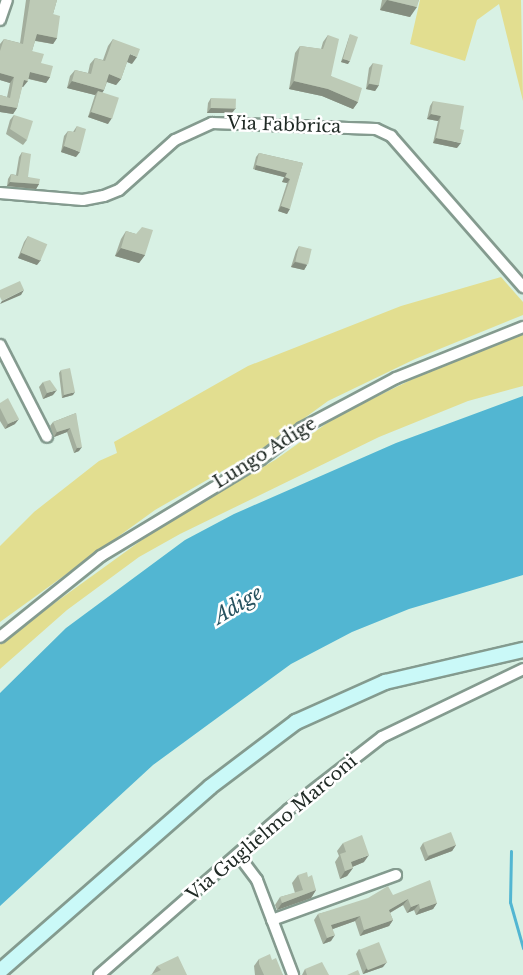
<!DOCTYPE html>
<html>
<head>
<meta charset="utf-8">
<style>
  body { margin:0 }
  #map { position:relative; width:523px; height:975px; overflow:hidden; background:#d8f1e4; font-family:"Libre Baskerville",serif }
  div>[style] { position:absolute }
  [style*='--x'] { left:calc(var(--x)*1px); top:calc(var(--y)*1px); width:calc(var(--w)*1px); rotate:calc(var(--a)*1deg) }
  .green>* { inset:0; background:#e2de90 }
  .water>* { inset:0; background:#52b6d2 }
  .stream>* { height:3px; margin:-1.5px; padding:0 1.5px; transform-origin:1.5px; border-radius:1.5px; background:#52b6d2 }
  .roads { filter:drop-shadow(2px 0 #849b8f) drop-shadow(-2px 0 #849b8f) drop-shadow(0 2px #849b8f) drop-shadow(0 -2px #849b8f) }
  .street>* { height:10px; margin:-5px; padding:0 5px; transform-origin:5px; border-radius:5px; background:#fff }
  .secondary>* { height:14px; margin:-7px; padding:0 7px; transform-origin:7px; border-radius:7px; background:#caf9f8 }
  .wall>* { inset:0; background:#a3ae9d }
  .shaded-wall>* { inset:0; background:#848d7f; transform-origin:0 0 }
  .building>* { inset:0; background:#bdcab6; transform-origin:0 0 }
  span { translate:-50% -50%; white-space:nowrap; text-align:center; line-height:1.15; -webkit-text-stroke:5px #fff; paint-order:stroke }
  .street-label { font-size:18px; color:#202a25 }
  .water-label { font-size:20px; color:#27525f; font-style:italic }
</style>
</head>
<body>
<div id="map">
  <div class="green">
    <div style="clip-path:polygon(420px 0,521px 0,523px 101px,499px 4px,477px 20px,465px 61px,410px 44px)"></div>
    <div style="clip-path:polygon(501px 277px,523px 302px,523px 315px,415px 359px,328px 401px,266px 446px,155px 510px,0 622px,0 546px,34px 512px,99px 461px,117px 453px,114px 442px,248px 366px,401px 306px)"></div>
    <div style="clip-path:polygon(523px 333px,523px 386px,468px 401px,379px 437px,180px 534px,139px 557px,67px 610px,0 669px,0 644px,9px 636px,164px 524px,275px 460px,337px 416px,421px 375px)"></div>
  </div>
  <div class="water">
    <div style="clip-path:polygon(523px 396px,523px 575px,409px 609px,352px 632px,291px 664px,153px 765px,0 906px,0 693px,66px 628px,185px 540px,234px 514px,396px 443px)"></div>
  </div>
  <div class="stream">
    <div style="--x:511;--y:851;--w:51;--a:91.1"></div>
    <div style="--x:510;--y:902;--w:48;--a:74.2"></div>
  </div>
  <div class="roads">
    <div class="street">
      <div style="--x:0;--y:20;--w:21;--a:-71"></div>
      <div style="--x:0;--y:193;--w:83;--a:4.8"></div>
      <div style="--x:83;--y:200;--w:21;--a:-11"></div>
      <div style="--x:104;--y:196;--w:16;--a:-22"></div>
      <div style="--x:119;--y:190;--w:75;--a:-41.8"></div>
      <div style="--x:175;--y:140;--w:41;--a:-24.7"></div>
      <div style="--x:212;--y:123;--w:164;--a:2.1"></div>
      <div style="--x:376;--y:129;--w:17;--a:25"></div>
      <div style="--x:391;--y:136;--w:201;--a:48.8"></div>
      <div style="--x:0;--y:345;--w:103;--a:62.9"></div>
      <div style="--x:0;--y:637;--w:129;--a:-38.7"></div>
      <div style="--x:101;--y:556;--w:187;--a:-31.2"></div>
      <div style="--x:261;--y:459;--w:51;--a:-37.1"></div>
      <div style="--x:302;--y:428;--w:106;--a:-28"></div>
      <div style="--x:396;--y:378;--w:137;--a:-21.9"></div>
      <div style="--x:239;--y:856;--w:30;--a:53"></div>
      <div style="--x:257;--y:880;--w:102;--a:69.2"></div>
      <div style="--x:272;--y:920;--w:132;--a:-19.9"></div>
      <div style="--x:99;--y:975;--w:251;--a:-41.1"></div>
      <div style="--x:288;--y:810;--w:119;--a:-37.8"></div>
      <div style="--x:382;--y:737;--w:157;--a:-25.7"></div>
    </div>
    <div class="secondary">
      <div style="--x:0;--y:971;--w:279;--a:-41.2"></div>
      <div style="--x:210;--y:787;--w:108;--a:-37.1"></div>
      <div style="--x:296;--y:722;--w:98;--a:-24.2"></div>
      <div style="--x:385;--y:682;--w:142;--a:-13.1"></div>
    </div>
  </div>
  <div class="wall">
    <div style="clip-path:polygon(26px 0,57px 0,53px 14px,57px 38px,53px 44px,35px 41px,32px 51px,50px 77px,46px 83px,28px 79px,23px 87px,22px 86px,17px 108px,13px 114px,0 112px,0 95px,7px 97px,10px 83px,0 80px,0 44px,4px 39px,20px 43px)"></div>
    <div style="clip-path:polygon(382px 0,419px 0,410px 17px,380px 10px)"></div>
    <div style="clip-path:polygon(350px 34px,348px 64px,341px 62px,349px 37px)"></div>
    <div style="clip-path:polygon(328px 35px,331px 76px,358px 102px,353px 109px,322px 96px,289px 89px,295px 53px,300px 46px,321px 49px,323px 42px)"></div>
    <div style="clip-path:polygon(113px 39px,132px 64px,127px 62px,121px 79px,116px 85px,107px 82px,104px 90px,102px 93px,108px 124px,88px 117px,95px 95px,67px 88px,70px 76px,75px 70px,88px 73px,90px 64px,95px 58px,103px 60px,108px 46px)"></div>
    <div style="clip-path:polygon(373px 63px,379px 85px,375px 91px,366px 89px,369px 68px)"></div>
    <div style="clip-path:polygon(211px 98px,232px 113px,207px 113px,208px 103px)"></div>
    <div style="clip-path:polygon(433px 101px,457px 148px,433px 143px,438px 121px,427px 119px,430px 106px)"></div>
    <div style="clip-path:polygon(14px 115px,27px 140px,23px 145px,6px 134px,10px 120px)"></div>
    <div style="clip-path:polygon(77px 126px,76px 157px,61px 152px,64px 136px,68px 131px,73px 132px)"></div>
    <div style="clip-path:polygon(22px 152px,28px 177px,39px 184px,36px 189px,7px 186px,8px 179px,11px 174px,16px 175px,19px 157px)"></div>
    <div style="clip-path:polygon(259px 153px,303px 163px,287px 214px,278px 211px,287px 183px,282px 182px,284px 177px,253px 169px,256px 157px)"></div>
    <div style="clip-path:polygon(126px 231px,136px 234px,145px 255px,139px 263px,115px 256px,121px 239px)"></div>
    <div style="clip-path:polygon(28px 236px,37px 265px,18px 258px,24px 242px)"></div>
    <div style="clip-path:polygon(299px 246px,307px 265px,304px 270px,291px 267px,296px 251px)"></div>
    <div style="clip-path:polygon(61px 370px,73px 395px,62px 398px,59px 373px)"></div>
    <div style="clip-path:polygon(43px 382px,53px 395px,43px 399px,39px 387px)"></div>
    <div style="clip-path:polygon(0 403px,15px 424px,5px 429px,0 421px)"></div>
    <div style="clip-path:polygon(76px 413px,79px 451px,74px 453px,67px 432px,54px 437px,50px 426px,53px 422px)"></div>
    <div style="clip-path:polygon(343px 843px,364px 862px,352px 867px,353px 868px,347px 876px,340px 879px,335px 862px,339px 856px,337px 851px)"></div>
    <div style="clip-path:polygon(423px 843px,456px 845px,452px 851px,425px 861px,420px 848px)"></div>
    <div style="clip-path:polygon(298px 875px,308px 877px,316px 890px,311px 898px,277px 910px,275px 905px,280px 897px,295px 893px,292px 883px)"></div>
    <div style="clip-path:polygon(393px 895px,437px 903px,433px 909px,416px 915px,414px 910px,407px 913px,403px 905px,390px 913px,393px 920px,389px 926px,360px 936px,355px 921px,333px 929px,331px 941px,323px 944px,314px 920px,318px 914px)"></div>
    <div style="clip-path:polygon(359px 949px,383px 967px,363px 974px,356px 954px)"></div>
    <div style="clip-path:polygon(259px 959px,272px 960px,283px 975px,255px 975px,254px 966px)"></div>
    <div style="clip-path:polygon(157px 966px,187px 975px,152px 974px)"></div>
    <div style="clip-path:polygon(305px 969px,329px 975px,302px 975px)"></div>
  </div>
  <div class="shaded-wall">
    <div style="clip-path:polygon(387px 0,417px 7px,410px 17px,380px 10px)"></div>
    <div style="clip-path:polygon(37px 34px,57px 38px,53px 44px,32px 40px)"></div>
    <div style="clip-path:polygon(130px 54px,137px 57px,132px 64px,125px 61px)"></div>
    <div style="clip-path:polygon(343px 59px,350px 61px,348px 64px,341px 62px)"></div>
    <div style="clip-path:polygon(30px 72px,50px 77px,46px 83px,26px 78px)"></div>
    <div style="clip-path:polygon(0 73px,14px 77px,10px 83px,0 80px)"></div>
    <div style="clip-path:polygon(109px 74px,121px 79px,116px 85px,104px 81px)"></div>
    <div style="clip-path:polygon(24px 80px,28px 81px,23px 87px,19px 86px)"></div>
    <div style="clip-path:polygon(72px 81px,104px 90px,100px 96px,98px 91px,95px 95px,67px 88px)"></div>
    <div style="clip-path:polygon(294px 81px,328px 89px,358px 102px,353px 109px,322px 96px,289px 89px)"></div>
    <div style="clip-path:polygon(369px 84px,379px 85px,375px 91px,366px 89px)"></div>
    <div style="clip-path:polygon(0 105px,17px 108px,13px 114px,0 112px)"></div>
    <div style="clip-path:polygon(211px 108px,236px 108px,232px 113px,207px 113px)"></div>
    <div style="clip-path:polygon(91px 112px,112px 118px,108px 124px,88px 117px)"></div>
    <div style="clip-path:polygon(431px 114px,441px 116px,438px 121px,427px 119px)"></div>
    <div style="clip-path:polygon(436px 138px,461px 143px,457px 148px,433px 143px)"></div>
    <div style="clip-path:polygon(64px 146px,80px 152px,76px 157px,61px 152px)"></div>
    <div style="left:256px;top:165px;width:32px;height:5px;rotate:14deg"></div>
    <div style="clip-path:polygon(285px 177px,290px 179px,287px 183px,282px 182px)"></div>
    <div style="clip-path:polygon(10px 182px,39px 184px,36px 189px,7px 186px)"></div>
    <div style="clip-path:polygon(281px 206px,290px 209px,287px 214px,278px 211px)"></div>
    <div style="clip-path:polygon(121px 248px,145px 255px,139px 263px,115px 256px)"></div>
    <div style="clip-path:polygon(21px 253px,41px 260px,37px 265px,18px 258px)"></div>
    <div style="clip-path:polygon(295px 262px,307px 265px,304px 270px,291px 267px)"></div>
    <div style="clip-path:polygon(24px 290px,21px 295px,0 304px,2px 301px)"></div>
    <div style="clip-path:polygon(57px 390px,53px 395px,43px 399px,47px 393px)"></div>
    <div style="clip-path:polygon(75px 392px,73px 395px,62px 398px,64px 395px)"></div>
    <div style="clip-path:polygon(19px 419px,15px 424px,5px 429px,8px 424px)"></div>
    <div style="clip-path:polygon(70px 428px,67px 432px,54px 437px,57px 432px)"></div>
    <div style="clip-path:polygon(82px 447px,79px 451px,74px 453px,77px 448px)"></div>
    <div style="clip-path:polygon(456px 845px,452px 851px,425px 861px,429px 856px)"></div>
    <div style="clip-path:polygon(369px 855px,364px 862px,345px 870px,351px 862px)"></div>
    <div style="clip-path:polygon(353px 868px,347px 876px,340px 879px,345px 871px)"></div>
    <div style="clip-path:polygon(316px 890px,311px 898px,277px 910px,282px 903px)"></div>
    <div style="clip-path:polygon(408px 899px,403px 905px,384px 916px,389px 910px)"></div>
    <div style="clip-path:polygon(437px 903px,433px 909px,416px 915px,420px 909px)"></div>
    <div style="clip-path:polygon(419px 904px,414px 910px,407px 913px,411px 907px)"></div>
    <div style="clip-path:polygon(360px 916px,355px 921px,327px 931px,331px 925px)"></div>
    <div style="clip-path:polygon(393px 920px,389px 926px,360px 936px,364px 930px)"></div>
    <div style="clip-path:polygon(335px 935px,331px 941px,323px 944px,327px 938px)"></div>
    <div style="clip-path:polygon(387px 962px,383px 967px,363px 974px,366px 969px)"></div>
  </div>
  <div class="building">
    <div style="clip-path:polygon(30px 0,57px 0,53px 14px,60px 16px,57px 38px,37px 34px,32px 51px,44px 54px,41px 63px,53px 66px,50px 77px,30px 72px,28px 81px,24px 80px,17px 108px,0 105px,0 95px,10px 98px,14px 77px,0 73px,0 51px,4px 39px,23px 44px)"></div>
    <div style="clip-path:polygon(388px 0,419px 0,417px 7px)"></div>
    <div style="clip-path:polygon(350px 34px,358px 37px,350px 61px,343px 59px)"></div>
    <div style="clip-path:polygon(328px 35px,339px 39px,331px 76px,362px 88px,358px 102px,328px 89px,294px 81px,300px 46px,323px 49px)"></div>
    <div style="clip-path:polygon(113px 39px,140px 49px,137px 57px,130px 54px,121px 79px,109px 74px,104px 90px,72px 81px,75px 70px,91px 74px,95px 58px,105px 61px)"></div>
    <div style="left:373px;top:63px;width:10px;height:21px;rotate:11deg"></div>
    <div style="left:98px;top:91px;width:22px;height:22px;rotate:18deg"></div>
    <div style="left:211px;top:98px;width:25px;height:10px;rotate:2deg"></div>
    <div style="clip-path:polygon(433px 101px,464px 106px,460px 129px,464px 130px,461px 143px,436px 138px,441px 116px,431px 114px)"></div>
    <div style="clip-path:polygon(14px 115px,33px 121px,27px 140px,10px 129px)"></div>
    <div style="clip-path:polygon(77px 126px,86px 129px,80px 152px,64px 146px,68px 131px,75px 132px)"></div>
    <div style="clip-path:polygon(22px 152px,31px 154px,28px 177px,40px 179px,39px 184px,10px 182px,11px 174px,18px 176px)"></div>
    <div style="clip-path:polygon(259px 153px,303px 163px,290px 209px,281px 206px,290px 179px,285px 177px,287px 173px,256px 165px)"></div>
    <div style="clip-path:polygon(142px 227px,153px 230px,145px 255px,121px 248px,126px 231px,136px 234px)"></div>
    <div style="left:28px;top:236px;width:21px;height:18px;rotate:23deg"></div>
    <div style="left:299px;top:246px;width:13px;height:16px;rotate:13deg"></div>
    <div style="clip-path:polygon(20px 281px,24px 290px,2px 301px,0 297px,0 290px)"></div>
    <div style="clip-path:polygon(70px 368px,75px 392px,64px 395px,61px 370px)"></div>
    <div style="clip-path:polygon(50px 380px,57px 390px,47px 393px,43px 382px)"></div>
    <div style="clip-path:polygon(8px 398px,19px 419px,8px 424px,0 408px,0 403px)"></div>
    <div style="clip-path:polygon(76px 413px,82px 447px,77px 448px,70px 428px,57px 432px,53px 422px)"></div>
    <div style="left:451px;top:832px;width:14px;height:30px;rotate:69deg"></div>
    <div style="clip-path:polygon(362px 835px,369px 855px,351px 862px,353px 868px,345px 871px,340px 854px,346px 852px,343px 843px)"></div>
    <div style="clip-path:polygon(307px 872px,308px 877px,312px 875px,316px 890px,282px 903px,280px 897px,303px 890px,298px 875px)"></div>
    <div style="clip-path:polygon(430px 880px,437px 903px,420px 909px,419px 904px,411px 907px,408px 899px,389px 910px,393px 920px,364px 930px,360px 916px,331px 925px,335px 935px,327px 938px,318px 914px,368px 898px,388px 886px,393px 895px)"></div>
    <div style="left:379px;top:942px;width:22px;height:21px;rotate:68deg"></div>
    <div style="clip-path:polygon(270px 954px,272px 960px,276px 958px,283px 975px,264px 975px,259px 964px,259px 959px)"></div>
    <div style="clip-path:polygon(178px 956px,187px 975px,150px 975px,161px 970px,157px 966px)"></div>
    <div style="clip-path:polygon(322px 962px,329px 975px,307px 975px,305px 969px)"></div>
    <div style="clip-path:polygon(358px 970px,360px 975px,347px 975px)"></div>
  </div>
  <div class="street-label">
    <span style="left:284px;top:125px;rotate:2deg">Via Fabbrica</span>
    <span style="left:265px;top:453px;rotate:-32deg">Lungo Adige</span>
    <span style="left:272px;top:828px;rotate:-40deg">Via Guglielmo Marconi</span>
  </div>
  <div class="water-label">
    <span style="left:238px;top:605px;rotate:-32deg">Adige</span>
  </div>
</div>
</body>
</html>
